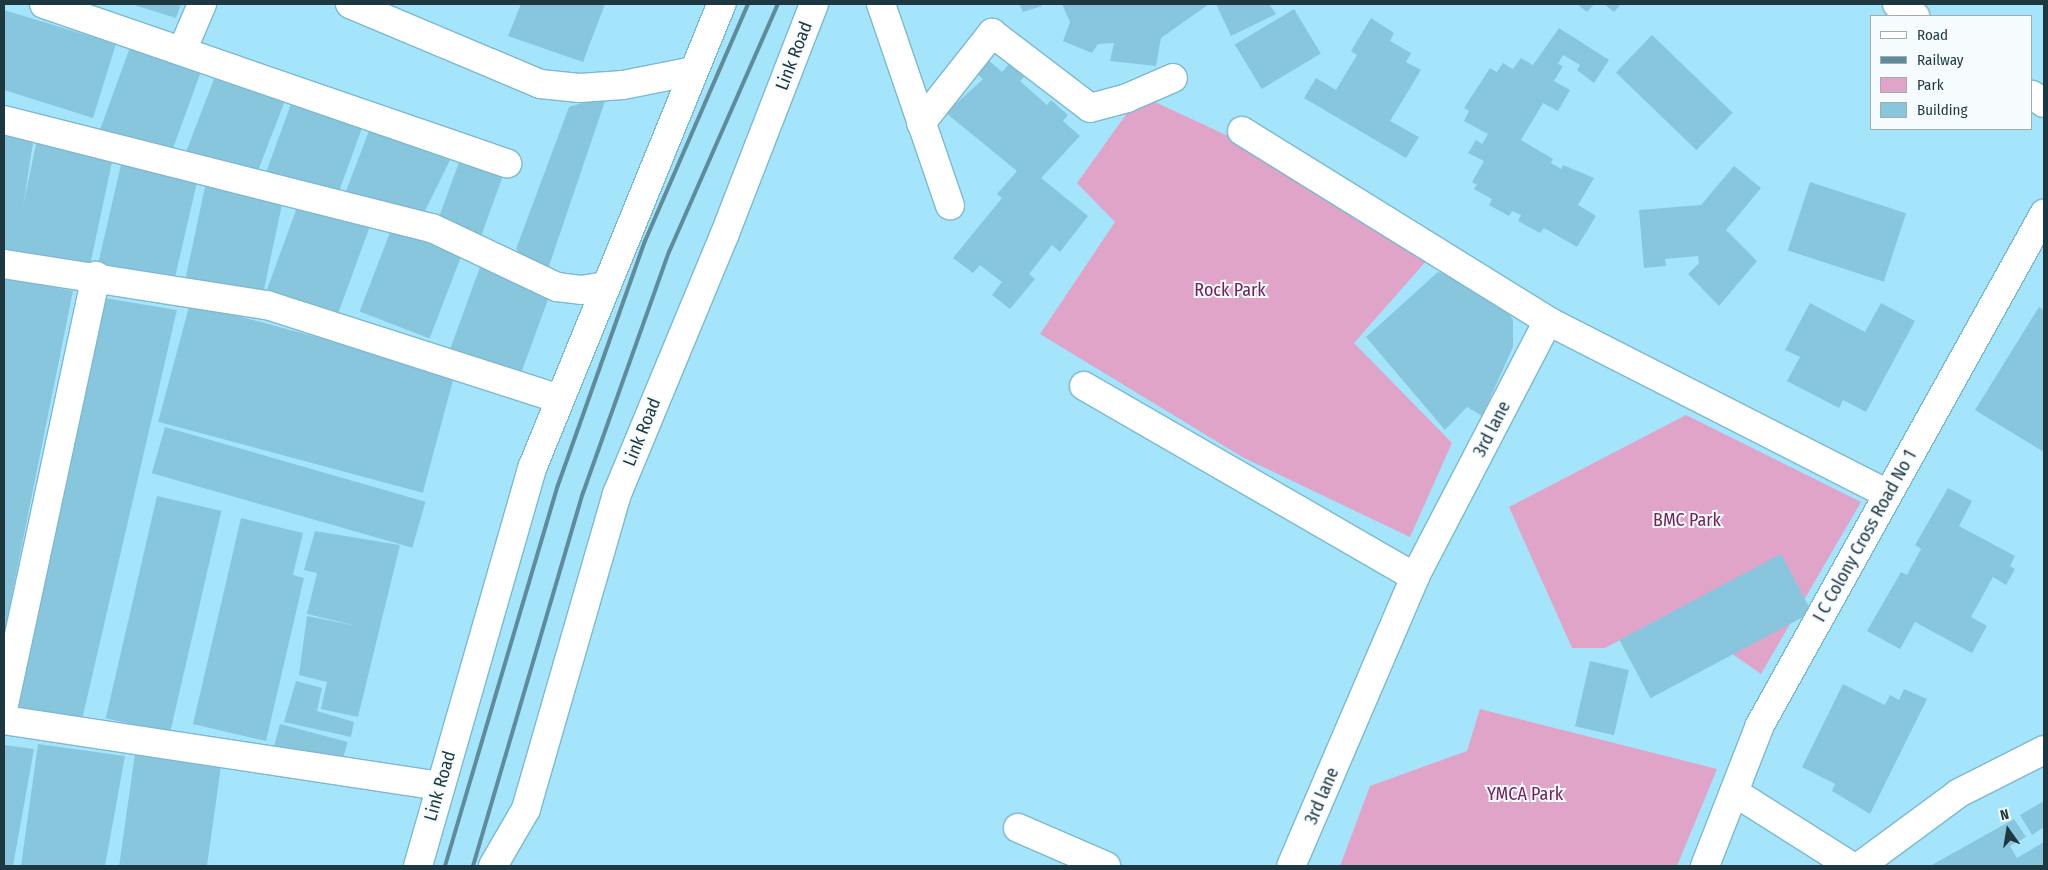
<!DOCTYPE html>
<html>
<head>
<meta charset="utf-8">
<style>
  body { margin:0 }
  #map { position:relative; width:2048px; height:870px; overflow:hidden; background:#a5e5fc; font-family:"Fira Sans Condensed",sans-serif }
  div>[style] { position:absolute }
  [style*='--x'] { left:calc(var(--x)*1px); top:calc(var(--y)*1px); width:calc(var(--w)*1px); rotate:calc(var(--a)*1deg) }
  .green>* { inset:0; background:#dfa4c7 }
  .building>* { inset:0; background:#88c6dd; transform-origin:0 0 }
  .roads { filter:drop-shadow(1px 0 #7bb9cf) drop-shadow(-1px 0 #7bb9cf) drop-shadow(0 1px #7bb9cf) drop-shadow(0 -1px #7bb9cf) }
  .minor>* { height:28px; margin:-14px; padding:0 14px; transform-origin:14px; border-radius:14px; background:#fff }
  .major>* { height:28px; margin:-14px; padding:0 14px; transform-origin:14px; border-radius:14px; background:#fff }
  .rail>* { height:4px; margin:-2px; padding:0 2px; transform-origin:2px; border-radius:2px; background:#5f8b9b }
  span { translate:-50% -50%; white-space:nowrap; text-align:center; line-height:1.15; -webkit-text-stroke:4px #f6fcfe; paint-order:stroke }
  .street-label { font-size:18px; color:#1e3841 }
  .park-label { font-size:18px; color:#74215a }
  .frame { position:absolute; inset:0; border:5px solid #1e3841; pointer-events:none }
  .legend { position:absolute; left:1870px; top:15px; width:162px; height:115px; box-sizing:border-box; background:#f6fcfe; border:1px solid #a0aeb2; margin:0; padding:6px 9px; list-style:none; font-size:15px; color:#1e3841 }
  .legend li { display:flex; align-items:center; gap:10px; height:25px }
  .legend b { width:25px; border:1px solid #a0aeb2 }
  .north { position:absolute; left:1983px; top:805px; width:50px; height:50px; -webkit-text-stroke:4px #f6fcfe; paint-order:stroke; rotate:347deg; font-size:14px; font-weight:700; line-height:20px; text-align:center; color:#1e3841 }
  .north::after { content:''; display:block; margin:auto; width:18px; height:22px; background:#1e3841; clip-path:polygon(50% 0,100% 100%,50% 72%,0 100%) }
</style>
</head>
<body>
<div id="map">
  <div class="green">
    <div style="clip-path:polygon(1140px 95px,1271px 156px,1428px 259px,1354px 343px,1452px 443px,1410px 537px,1244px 458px,1040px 334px,1115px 222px,1077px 183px)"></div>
    <div style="clip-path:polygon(1686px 415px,1861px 502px,1761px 674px,1672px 612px,1605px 648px,1572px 648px,1509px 507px)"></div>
    <div style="clip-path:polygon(1480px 709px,1717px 769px,1677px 866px,1340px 866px,1370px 786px,1467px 751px)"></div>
  </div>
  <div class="building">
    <div style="clip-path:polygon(131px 4px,181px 4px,176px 18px)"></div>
    <div style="clip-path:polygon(521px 4px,605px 4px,583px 62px,508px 36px)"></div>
    <div style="clip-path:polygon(1019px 4px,1040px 4px,1042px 6px,1023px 12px)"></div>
    <div style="clip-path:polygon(1062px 4px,1209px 4px,1161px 38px,1156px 66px,1110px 61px,1114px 43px,1098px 44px,1092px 53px,1063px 41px,1070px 22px)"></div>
    <div style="clip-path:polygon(1216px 4px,1269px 4px,1276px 14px,1231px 36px)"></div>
    <div style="clip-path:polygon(1577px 4px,1594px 4px,1587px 12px)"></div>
    <div style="clip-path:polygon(1604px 4px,1621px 4px,1614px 12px)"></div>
    <div style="left:1294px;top:9px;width:52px;height:69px;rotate:59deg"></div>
    <div style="clip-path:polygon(4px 10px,116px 44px,93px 118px,4px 90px)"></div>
    <div style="clip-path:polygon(1371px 18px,1394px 33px,1390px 41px,1411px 53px,1406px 62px,1421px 70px,1390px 121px,1419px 137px,1406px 158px,1304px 98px,1316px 78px,1336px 90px,1357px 55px,1351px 51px)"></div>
    <div style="clip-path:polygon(1559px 28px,1609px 60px,1594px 83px,1577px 70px,1580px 65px,1563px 55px,1558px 64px,1563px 66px,1554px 81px,1570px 90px,1558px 111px,1543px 103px,1521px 140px,1553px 159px,1551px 163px,1561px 169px,1563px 165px,1594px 178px,1578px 205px,1596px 216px,1577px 247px,1544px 228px,1540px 233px,1518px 221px,1521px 215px,1512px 211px,1509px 216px,1489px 205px,1492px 199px,1474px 189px,1477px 185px,1472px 182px,1484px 161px,1468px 153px,1476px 140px,1482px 144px,1488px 134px,1464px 121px,1469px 111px,1464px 108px,1490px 68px,1497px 72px,1503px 63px,1513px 69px,1521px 58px,1533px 65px)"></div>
    <div style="left:1652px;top:35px;width:112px;height:52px;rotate:44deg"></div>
    <div style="left:133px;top:39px;width:75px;height:96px;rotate:20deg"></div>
    <div style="clip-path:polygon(987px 59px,1002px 72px,1010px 63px,1025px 76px,1020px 81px,1047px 105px,1051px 100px,1068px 115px,1063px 121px,1080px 136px,1041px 178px,1088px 216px,1060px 252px,1052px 245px,1029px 274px,1035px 279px,1010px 309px,992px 295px,1002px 282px,980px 265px,973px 273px,953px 258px,1002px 198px,997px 194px,1017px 171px,946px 113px,983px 79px,975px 72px)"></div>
    <div style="left:219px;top:66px;width:74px;height:96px;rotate:21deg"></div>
    <div style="left:295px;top:93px;width:75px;height:90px;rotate:20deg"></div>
    <div style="clip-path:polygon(607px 95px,545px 278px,516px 249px,569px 107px)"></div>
    <div style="clip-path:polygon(4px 122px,35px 130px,15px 258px,4px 257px)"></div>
    <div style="clip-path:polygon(372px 123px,454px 152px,420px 221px,343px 199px)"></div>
    <div style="left:38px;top:135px;width:78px;height:120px;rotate:12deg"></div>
    <div style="left:462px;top:154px;width:46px;height:69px;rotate:20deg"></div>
    <div style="left:123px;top:156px;width:78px;height:114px;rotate:13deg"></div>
    <div style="clip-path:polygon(1734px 166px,1761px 188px,1726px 230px,1757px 261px,1719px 306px,1688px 274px,1699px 263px,1698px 256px,1665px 259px,1666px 266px,1644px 268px,1639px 210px,1701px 205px)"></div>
    <div style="left:206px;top:182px;width:79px;height:104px;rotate:12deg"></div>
    <div style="left:1810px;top:182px;width:101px;height:72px;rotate:18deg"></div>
    <div style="left:300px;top:199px;width:75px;height:96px;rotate:20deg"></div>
    <div style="left:394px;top:222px;width:75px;height:96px;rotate:21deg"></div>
    <div style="left:480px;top:267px;width:75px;height:96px;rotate:20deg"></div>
    <div style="clip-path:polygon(1438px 272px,1480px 284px,1500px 298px,1513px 320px,1513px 347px,1482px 416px,1467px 407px,1445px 430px,1366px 337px)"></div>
    <div style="clip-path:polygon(4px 277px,73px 291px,5px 629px,4px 629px)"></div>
    <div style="clip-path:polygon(98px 297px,177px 310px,81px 724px,13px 715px)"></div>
    <div style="left:190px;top:303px;width:274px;height:123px;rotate:15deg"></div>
    <div style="clip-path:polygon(1810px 303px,1865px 332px,1881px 303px,1915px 321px,1866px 412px,1843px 400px,1839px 408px,1787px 381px,1800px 357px,1785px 350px)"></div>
    <div style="clip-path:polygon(2039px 307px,2044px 310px,2044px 452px,1975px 410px)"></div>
    <div style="left:165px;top:427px;width:271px;height:48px;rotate:16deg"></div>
    <div style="clip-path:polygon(1948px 488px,1972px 501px,1959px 526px,2015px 556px,2010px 566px,2015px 569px,2006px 585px,1993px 577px,1971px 617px,1987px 626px,1972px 653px,1915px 622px,1900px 649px,1867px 631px,1901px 572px,1907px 575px,1921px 549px,1915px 545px)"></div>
    <div style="left:157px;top:496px;width:66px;height:228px;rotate:13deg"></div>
    <div style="clip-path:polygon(241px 518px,303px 533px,293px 575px,304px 578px,266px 741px,193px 724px)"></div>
    <div style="clip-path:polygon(315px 531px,400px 545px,358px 717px,321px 709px,327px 682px,299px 675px,307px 616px,357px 626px,307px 614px,317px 573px,304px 570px)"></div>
    <div style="left:1781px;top:554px;width:66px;height:183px;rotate:62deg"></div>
    <div style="left:1590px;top:661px;width:40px;height:67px;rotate:13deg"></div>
    <div style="clip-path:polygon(296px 681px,322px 688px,317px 711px,354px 722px,351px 737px,284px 722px)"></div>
    <div style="clip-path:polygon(1843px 684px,1885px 705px,1890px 695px,1899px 700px,1904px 689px,1927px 699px,1870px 814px,1832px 791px,1835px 784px,1802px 767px)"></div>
    <div style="left:280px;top:724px;width:70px;height:24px;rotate:15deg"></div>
    <div style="clip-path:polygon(38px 744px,125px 756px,105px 866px,21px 866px)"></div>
    <div style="clip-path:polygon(4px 745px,34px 749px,13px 866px,4px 866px)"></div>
    <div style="left:135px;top:753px;width:87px;height:114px;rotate:8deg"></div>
    <div style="clip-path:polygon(2044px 801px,2044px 827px,2032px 835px,2020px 815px)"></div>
    <div style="clip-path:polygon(2014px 819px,2026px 837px,2010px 846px,2017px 858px,2044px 842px,2044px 866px,1930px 866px)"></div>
  </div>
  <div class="roads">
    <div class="minor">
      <div style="--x:44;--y:4;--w:490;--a:19"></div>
      <div style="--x:350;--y:4;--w:206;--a:22.8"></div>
      <div style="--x:540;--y:84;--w:40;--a:5.7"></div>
      <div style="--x:580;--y:88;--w:43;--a:-4"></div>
      <div style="--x:623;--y:85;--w:72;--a:-11.2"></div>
      <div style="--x:881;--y:4;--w:213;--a:71.1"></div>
      <div style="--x:1897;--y:4;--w:22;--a:34"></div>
      <div style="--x:183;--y:49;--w:49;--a:-67.1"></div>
      <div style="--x:2032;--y:95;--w:14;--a:34"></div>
      <div style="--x:4;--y:120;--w:441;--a:14.2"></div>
      <div style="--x:432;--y:228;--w:138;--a:25.3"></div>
      <div style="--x:557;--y:287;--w:24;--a:7"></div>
      <div style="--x:581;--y:290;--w:25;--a:-9"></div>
      <div style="--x:921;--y:123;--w:115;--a:-51.7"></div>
      <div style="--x:992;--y:33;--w:123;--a:37.4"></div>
      <div style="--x:1090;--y:108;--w:38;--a:-15"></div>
      <div style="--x:1127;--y:98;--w:50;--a:-23.5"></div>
      <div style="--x:1242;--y:131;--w:360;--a:31.8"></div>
      <div style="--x:1548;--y:321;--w:288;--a:117.5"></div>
      <div style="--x:1415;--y:577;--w:314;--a:113.2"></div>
      <div style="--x:4;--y:264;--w:266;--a:8.9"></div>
      <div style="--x:267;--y:305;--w:307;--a:17.8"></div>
      <div style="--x:1548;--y:321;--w:381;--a:27"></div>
      <div style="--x:1084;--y:386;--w:382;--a:30"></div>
      <div style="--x:4;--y:705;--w:439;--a:-77.9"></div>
      <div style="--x:4;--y:720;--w:441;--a:8.6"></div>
      <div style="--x:1734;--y:792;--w:138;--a:32.3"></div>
      <div style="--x:1018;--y:828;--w:96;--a:23.4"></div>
      <div style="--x:1705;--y:866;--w:151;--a:-68.7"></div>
      <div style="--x:1760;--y:725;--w:585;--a:-60.94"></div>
      <div style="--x:1860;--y:866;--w:123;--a:-36.4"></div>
      <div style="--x:1959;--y:793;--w:95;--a:-26.8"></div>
    </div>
    <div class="major">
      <div style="--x:418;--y:866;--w:416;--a:-74"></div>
      <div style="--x:533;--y:466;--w:499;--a:-67.8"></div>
      <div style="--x:493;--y:866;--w:66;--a:-59.9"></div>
      <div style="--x:526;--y:809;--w:328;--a:-73.9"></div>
      <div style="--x:617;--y:494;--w:279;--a:-67.5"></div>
      <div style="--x:724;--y:236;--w:249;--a:-68.8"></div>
    </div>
  </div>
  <div class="rail">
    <div style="--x:445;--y:866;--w:397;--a:-73.5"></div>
    <div style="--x:558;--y:485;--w:259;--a:-70.4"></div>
    <div style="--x:645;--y:241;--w:258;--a:-66.5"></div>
    <div style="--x:473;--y:866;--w:389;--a:-73.6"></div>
    <div style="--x:583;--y:493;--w:256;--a:-70.4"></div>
    <div style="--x:669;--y:252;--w:271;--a:-66.3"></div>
  </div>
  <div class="street-label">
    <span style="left:794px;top:56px;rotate:-69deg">Link Road</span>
    <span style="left:1492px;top:429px;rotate:-63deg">3rd lane</span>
    <span style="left:642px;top:432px;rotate:-68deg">Link Road</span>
    <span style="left:1865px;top:536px;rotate:-61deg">I C Colony Cross Road No 1</span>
    <span style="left:440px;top:786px;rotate:-74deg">Link Road</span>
    <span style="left:1322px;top:796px;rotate:-67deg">3rd lane</span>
  </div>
  <div class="park-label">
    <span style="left:1230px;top:290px">Rock Park</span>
    <span style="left:1687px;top:520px">BMC Park</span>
    <span style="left:1525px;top:794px">YMCA Park</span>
  </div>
  <div class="frame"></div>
  <ul class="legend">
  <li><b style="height:6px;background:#fff"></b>Road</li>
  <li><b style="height:6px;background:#5f8b9b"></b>Railway</li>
  <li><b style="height:14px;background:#dfa4c7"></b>Park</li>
  <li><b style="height:14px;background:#88c6dd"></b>Building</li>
  </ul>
  <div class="north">N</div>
</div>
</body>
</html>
